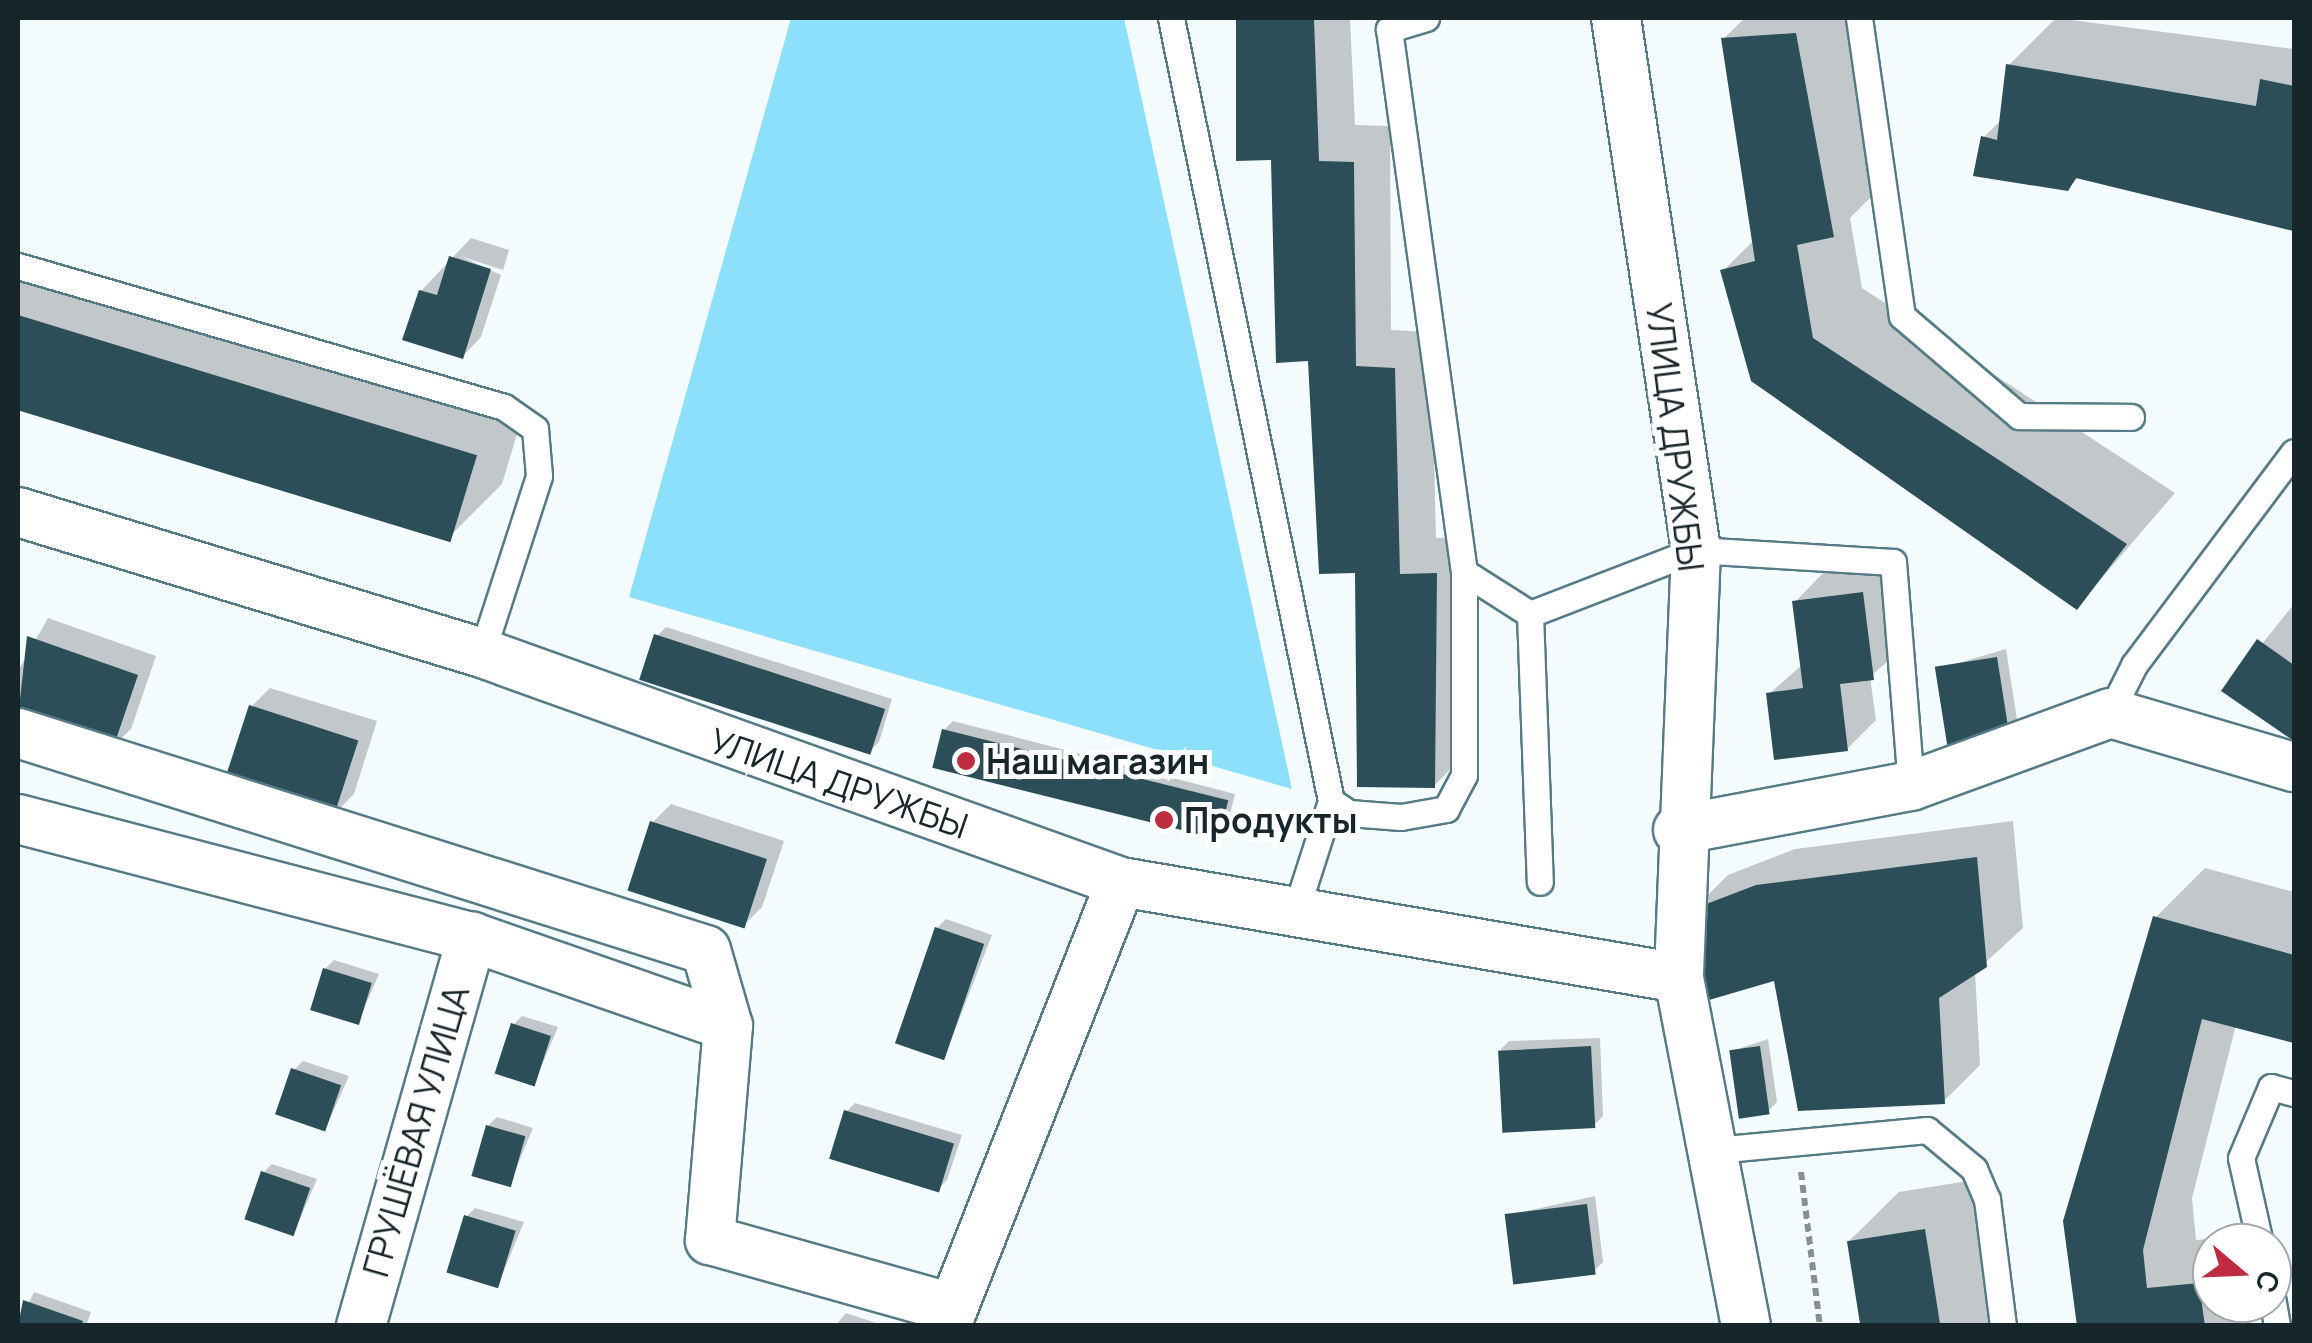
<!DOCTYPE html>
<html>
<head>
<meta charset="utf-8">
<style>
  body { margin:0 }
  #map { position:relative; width:2312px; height:1343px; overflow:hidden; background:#f3fbfd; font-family:Manrope,sans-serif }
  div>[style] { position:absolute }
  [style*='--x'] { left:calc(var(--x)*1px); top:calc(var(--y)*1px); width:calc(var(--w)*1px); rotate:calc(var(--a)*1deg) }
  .green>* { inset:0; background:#8de0fb }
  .shadow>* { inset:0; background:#0003 }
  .building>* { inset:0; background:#2b4e59; transform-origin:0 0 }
  .path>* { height:6px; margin-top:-3px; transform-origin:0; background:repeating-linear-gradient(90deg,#859094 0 8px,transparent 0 13px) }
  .roads { filter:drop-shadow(2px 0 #567b87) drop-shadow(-2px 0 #567b87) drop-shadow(0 2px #567b87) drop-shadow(0 -2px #567b87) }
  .service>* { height:25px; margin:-12.5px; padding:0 12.5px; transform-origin:12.5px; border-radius:12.5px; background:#fff }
  .minor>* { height:48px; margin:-24px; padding:0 24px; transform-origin:24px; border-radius:24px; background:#fff }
  .dots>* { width:28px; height:28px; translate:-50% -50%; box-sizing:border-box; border:5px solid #fff; border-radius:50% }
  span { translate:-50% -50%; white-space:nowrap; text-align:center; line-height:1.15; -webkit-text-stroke:10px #fff; paint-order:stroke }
  .street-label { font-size:35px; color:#17262b }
  .poi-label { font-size:35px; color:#17262b; font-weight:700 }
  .left { translate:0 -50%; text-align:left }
  .frame { position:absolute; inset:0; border:20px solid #17262b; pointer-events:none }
  .north { position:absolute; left:2192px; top:1223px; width:100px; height:100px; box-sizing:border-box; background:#fff; border:2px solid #a2a8aa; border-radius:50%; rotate:109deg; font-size:28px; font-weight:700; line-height:40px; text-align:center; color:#17262b }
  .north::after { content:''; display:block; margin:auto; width:35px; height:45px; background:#bd2c41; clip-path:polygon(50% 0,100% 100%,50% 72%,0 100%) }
</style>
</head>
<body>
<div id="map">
  <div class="green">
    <div style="clip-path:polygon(791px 18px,1124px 18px,1292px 789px,629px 597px)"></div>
  </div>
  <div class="shadow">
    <div style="clip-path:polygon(1238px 18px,1350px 18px,1355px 125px,1390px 126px,1391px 330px,1431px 332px,1436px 538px,1473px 537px,1470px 749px,1434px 786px,1358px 571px,1273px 158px,1239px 159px)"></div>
    <div style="clip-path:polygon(1745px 18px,1851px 18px,1883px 185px,1850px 218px,1862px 288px,2175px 493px,2077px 607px,1723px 271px,1754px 240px,1723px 39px)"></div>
    <div style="clip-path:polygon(2056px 18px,2294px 49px,2294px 225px,2080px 176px,2067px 189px,1984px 137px,2002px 119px,2009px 65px)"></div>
    <div style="clip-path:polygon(471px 238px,509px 250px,503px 270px,460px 256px,501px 275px,481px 337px,462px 357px,421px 291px)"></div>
    <div style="clip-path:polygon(18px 251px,526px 404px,502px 484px,453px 533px,18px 403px)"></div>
    <div style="clip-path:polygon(1891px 565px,1901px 649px,1870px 677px,1876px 720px,1847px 749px,1769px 694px,1802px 665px,1795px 602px,1823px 573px)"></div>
    <div style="clip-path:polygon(2294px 604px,2294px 738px,2225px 690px)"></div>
    <div style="clip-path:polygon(48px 618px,156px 656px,131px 729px,111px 748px,18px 715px,18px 671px)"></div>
    <div style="clip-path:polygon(666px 627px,892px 699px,879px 742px,870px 751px,657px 636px)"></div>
    <div style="clip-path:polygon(2006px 649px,2018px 726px,2009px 735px,1938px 669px)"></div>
    <div style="clip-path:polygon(270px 688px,377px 721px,354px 794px,335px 813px,251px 707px)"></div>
    <div style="clip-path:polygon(953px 721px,1235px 794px,1226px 830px,1217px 839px,944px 730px)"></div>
    <div style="clip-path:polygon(671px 804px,784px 841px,762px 907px,743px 926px,652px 823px)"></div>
    <div style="clip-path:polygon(2013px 821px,2023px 928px,1975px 972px,1980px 1065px,1944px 1101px,1691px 912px,1728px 875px,1795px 849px)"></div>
    <div style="clip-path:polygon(2205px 868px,2294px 892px,2294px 1040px,2236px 1025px,2192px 1198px,2196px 1240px,2248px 1235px,2249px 1243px,2212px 1243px,2212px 1303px,2257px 1303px,2258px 1313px,2246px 1326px,2080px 1326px,2155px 918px)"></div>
    <div style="clip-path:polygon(946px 919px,992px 935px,944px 1058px,937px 928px)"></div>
    <div style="clip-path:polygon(334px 960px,379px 974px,358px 1022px,325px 969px)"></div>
    <div style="clip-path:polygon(522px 1016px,558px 1027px,534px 1084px,513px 1025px)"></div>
    <div style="clip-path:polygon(1600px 1038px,1603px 1116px,1594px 1125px,1500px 1050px,1509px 1041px)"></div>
    <div style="clip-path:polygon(1768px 1039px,1777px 1102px,1768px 1111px,1732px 1051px)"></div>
    <div style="clip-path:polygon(303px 1061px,349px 1076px,326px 1128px,294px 1070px)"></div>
    <div style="clip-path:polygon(855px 1103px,962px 1135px,947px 1180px,938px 1189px,846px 1112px)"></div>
    <div style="clip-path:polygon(497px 1117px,533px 1128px,509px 1185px,488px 1126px)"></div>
    <div style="clip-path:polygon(272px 1164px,317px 1179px,294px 1233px,263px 1173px)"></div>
    <div style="clip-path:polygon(1974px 1180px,1996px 1326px,1862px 1326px,1849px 1241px,1899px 1192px)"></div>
    <div style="clip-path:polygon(1595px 1196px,1603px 1262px,1594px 1271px,1508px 1215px)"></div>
    <div style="clip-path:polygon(475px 1208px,524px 1222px,498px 1285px,466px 1217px)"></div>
    <div style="clip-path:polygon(34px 1292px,91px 1312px,86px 1326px,18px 1326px)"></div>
    <div style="clip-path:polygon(846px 1313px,885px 1326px,835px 1326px)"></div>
  </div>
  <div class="building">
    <div style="clip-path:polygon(1236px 18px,1314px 18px,1319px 161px,1354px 162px,1356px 366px,1395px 368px,1400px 574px,1437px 573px,1435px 788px,1357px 787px,1355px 573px,1319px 574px,1308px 361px,1276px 363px,1271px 160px,1236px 161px)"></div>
    <div style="clip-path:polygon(1796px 33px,1834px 237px,1797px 245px,1813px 338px,2127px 544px,2077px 610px,1751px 381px,1720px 270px,1755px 261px,1721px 38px)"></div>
    <div style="clip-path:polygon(2006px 64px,2256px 106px,2260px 79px,2294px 86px,2293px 231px,2076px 178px,2068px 191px,1973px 176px,1981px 136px,1997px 140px)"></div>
    <div style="clip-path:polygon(449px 256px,491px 269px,463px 359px,402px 340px,419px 290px,437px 295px)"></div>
    <div style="left:18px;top:315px;width:480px;height:91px;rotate:17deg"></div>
    <div style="clip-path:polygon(1863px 592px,1874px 680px,1840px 684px,1848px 751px,1774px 760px,1766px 693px,1803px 688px,1792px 601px)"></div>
    <div style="left:654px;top:634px;width:243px;height:48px;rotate:18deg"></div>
    <div style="clip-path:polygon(27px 636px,138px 675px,112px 751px,18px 718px)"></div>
    <div style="clip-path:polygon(2257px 639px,2294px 665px,2294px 741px,2221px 691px)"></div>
    <div style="left:1997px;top:657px;width:82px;height:63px;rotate:81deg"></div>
    <div style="left:249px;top:705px;width:115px;height:81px;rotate:18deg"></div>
    <div style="left:942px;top:729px;width:295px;height:40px;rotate:14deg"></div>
    <div style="left:650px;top:821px;width:123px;height:73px;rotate:18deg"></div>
    <div style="clip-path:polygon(1977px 857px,1987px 967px,1939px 998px,1945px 1104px,1798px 1111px,1774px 981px,1709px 1000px,1688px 911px,1756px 885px)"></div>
    <div style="clip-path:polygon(2153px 916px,2294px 955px,2294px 1043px,2202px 1019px,2143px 1250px,2147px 1288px,2199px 1283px,2205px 1326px,2077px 1326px,2063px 1221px)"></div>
    <div style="left:935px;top:927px;width:52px;height:123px;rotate:19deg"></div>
    <div style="left:323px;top:968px;width:51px;height:44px;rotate:17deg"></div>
    <div style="left:511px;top:1023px;width:42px;height:53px;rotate:18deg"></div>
    <div style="left:1591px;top:1046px;width:82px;height:93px;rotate:87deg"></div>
    <div style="left:1760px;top:1046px;width:69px;height:31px;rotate:82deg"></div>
    <div style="left:291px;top:1068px;width:53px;height:49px;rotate:19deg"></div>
    <div style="left:844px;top:1110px;width:115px;height:51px;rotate:17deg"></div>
    <div style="left:486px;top:1125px;width:41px;height:53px;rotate:16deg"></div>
    <div style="left:261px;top:1171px;width:52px;height:51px;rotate:19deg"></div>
    <div style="left:1587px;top:1204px;width:71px;height:83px;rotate:83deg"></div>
    <div style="left:464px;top:1215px;width:54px;height:60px;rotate:17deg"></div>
    <div style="left:1925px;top:1229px;width:98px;height:79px;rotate:81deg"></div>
    <div style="clip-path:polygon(23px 1300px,83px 1321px,82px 1326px,18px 1326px)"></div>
  </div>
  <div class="path">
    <div style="--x:1801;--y:1172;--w:155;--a:83"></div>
  </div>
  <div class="roads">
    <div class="service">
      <div style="--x:1171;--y:18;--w:799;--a:78.45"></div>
      <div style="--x:1331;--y:801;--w:114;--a:107.8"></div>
      <div style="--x:1426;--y:18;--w:39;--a:163"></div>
      <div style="--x:1389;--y:29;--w:548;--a:82.14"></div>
      <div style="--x:1464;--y:572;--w:78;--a:32.5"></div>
      <div style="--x:1530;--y:614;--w:178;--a:-21.1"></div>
      <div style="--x:1696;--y:550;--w:197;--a:3.5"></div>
      <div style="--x:1893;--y:562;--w:225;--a:85.4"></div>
      <div style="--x:1859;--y:18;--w:301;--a:81.8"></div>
      <div style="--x:1902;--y:316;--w:154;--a:40.5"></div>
      <div style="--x:2019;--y:416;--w:112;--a:0.5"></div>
      <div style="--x:18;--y:266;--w:506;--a:16.18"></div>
      <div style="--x:504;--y:407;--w:38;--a:35"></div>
      <div style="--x:535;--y:429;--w:47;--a:85.1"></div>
      <div style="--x:539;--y:476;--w:186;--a:107.9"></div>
      <div style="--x:1530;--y:614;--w:268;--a:87.9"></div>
      <div style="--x:2110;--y:713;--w:54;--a:-63.4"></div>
      <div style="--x:2134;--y:665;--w:266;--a:-53.1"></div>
      <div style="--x:1331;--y:801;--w:22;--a:34"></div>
      <div style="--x:1349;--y:813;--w:52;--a:4.4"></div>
      <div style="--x:1401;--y:817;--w:46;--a:-10.1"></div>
      <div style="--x:1446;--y:809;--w:38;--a:-62"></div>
      <div style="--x:1464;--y:775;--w:203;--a:-90"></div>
      <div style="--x:1715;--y:1150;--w:213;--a:-5.4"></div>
      <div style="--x:1927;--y:1130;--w:61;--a:39.7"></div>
      <div style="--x:1974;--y:1169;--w:33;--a:67"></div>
      <div style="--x:1987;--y:1199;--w:128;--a:82.8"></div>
      <div style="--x:2260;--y:1243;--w:87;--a:-102.6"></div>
      <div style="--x:2241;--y:1158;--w:77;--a:-67.1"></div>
      <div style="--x:2271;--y:1087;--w:24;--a:15"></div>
      <div style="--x:2272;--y:1297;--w:29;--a:80"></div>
    </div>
    <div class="minor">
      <div style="--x:1616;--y:18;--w:538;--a:81.45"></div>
      <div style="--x:1696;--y:550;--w:428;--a:92.3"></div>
      <div style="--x:1679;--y:978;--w:354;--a:79.1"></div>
      <div style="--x:18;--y:512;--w:485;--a:16.9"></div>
      <div style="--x:482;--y:653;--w:679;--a:19.72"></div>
      <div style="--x:1121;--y:882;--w:566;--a:9.76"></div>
      <div style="--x:18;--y:733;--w:721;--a:17.51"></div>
      <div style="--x:706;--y:950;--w:79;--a:73.9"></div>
      <div style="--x:18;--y:819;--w:469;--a:14.6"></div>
      <div style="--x:472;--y:937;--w:271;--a:19.2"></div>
      <div style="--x:728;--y:1026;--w:215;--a:94.8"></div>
      <div style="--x:710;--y:1240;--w:251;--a:15.7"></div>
      <div style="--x:1678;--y:830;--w:237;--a:-10.7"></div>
      <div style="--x:1911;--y:786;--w:212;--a:-20.1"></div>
      <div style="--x:2110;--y:713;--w:192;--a:16.4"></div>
      <div style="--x:361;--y:1326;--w:405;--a:-74.1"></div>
      <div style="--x:946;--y:1326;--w:477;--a:-68.5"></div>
    </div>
  </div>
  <div class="dots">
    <div style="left:966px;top:761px;background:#bd2c41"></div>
    <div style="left:1164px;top:820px;background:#bd2c41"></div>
  </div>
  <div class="street-label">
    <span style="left:1675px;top:437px;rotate:83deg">УЛИЦА ДРУЖБЫ</span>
    <span style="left:839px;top:783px;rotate:19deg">УЛИЦА ДРУЖБЫ</span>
    <span style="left:416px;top:1131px;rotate:-74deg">ГРУШЁВАЯ УЛИЦА</span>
  </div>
  <div class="poi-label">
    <span class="left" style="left:986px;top:761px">Наш магазин</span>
    <span class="left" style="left:1184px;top:820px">Продукты</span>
  </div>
  <div class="frame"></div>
  <div class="north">С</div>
</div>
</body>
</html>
